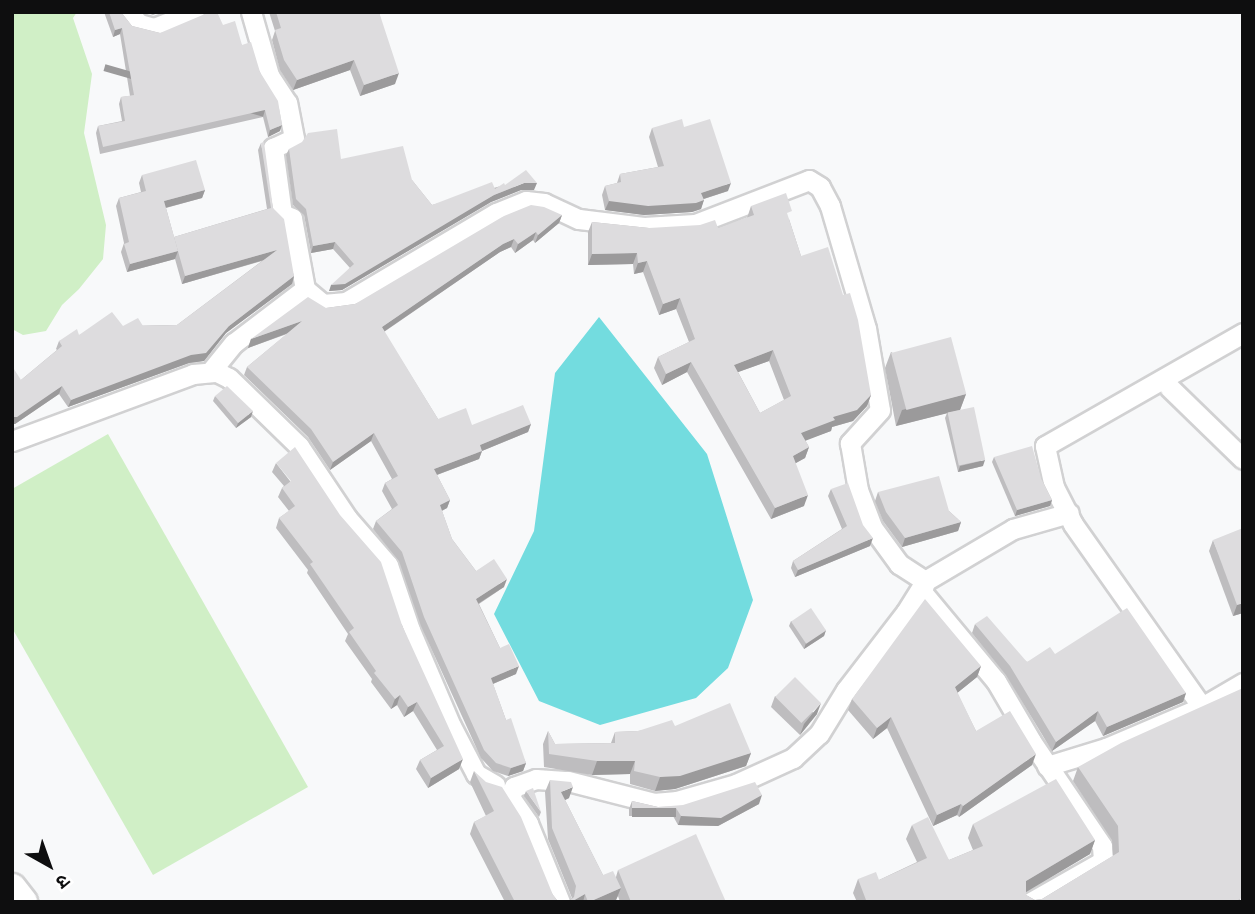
<!DOCTYPE html>
<html>
<head>
<meta charset="utf-8">
<style>
  body { margin:0 }
  #map { position:relative; width:1255px; height:914px; overflow:hidden; background:#f8f9fa; font-family:"Zilla Slab","Noto Sans Devanagari",serif }
  div>[style] { position:absolute }
  [style*='--x'] { left:calc(var(--x)*1px); top:calc(var(--y)*1px); width:calc(var(--w)*1px); rotate:calc(var(--a)*1deg) }
  .green>* { inset:0; background:#d0efc6 }
  .water>* { inset:0; background:#73dcdf }
  .roads { filter:drop-shadow(2px 0 #d1d1d2) drop-shadow(-2px 0 #d1d1d2) drop-shadow(0 2px #d1d1d2) drop-shadow(0 -2px #d1d1d2) }
  .street>* { height:19px; margin:-9.5px; padding:0 9.5px; transform-origin:9.5px; border-radius:9.5px; background:#fff }
  .secondary>* { height:28px; margin:-14px; padding:0 14px; transform-origin:14px; border-radius:14px; background:#fff }
  .wall>* { inset:0; background:#bebdbf }
  .shaded-wall>* { inset:0; background:#9b9a9b; transform-origin:0 0 }
  .building>* { inset:0; background:#dddcde; transform-origin:0 0 }
  span { translate:-50% -50%; white-space:nowrap; text-align:center; line-height:1.15; -webkit-text-stroke:7px #fff; paint-order:stroke }
  .frame { position:absolute; inset:0; border:14px solid #0e0e0f; pointer-events:none }
  .north { position:absolute; left:14px; top:830px; width:70px; height:70px; -webkit-text-stroke:5px #fff; paint-order:stroke; rotate:140deg; font-size:19px; font-weight:700; line-height:28px; text-align:center; color:#0e0e0f }
  .north::after { content:''; display:block; margin:auto; width:24px; height:32px; background:#0e0e0f; clip-path:polygon(50% 0,100% 100%,50% 72%,0 100%) }
</style>
</head>
<body>
<div id="map">
  <div class="green">
    <div style="clip-path:polygon(12px 12px,77px 12px,73px 18px,92px 74px,84px 133px,106px 225px,103px 259px,79px 289px,62px 305px,46px 331px,23px 335px,12px 329px)"></div>
    <div style="clip-path:polygon(108px 434px,308px 787px,153px 875px,12px 628px,12px 489px)"></div>
  </div>
  <div class="water">
    <div style="clip-path:polygon(599px 317px,707px 454px,753px 600px,728px 668px,696px 698px,600px 725px,539px 701px,494px 614px,534px 531px,555px 373px)"></div>
  </div>
  <div class="roads">
    <div class="street">
      <div style="--x:128;--y:12;--w:16;--a:47"></div>
      <div style="--x:139;--y:24;--w:16;--a:15"></div>
      <div style="--x:154;--y:28;--w:43;--a:-21.8"></div>
      <div style="--x:305;--y:289;--w:23;--a:40"></div>
      <div style="--x:323;--y:304;--w:23;--a:-5"></div>
      <div style="--x:346;--y:302;--w:174;--a:-30.7"></div>
      <div style="--x:496;--y:213;--w:32;--a:-22"></div>
      <div style="--x:526;--y:201;--w:18;--a:6"></div>
      <div style="--x:544;--y:203;--w:38;--a:25"></div>
      <div style="--x:579;--y:219;--w:65;--a:7"></div>
      <div style="--x:644;--y:227;--w:51;--a:-3.4"></div>
      <div style="--x:695;--y:224;--w:122;--a:-21.1"></div>
      <div style="--x:809;--y:180;--w:13;--a:32"></div>
      <div style="--x:820;--y:187;--w:21;--a:62"></div>
      <div style="--x:830;--y:206;--w:127;--a:73.6"></div>
      <div style="--x:866;--y:328;--w:83;--a:80.3"></div>
      <div style="--x:880;--y:410;--w:45;--a:132.3"></div>
      <div style="--x:850;--y:443;--w:48;--a:80.3"></div>
      <div style="--x:858;--y:490;--w:40;--a:69"></div>
      <div style="--x:872;--y:527;--w:46;--a:53.9"></div>
      <div style="--x:899;--y:564;--w:31;--a:33"></div>
      <div style="--x:925;--y:581;--w:11;--a:105"></div>
      <div style="--x:922;--y:592;--w:116;--a:50.3"></div>
      <div style="--x:996;--y:681;--w:69;--a:59.7"></div>
      <div style="--x:1031;--y:741;--w:127;--a:55.9"></div>
      <div style="--x:1102;--y:846;--w:15;--a:86"></div>
      <div style="--x:1103;--y:861;--w:83;--a:150.3"></div>
      <div style="--x:211;--y:371;--w:36;--a:-51"></div>
      <div style="--x:234;--y:343;--w:89;--a:-37.3"></div>
      <div style="--x:305;--y:289;--w:72;--a:-100.4"></div>
      <div style="--x:292;--y:218;--w:11;--a:-158"></div>
      <div style="--x:282;--y:214;--w:67;--a:-97.8"></div>
      <div style="--x:273;--y:148;--w:23;--a:-25"></div>
      <div style="--x:294;--y:138;--w:36;--a:-101"></div>
      <div style="--x:287;--y:103;--w:33;--a:-123"></div>
      <div style="--x:269;--y:75;--w:66;--a:-105.9"></div>
      <div style="--x:1169;--y:387;--w:103;--a:44.2"></div>
      <div style="--x:12;--y:441;--w:193;--a:-20.3"></div>
      <div style="--x:193;--y:374;--w:24;--a:-5"></div>
      <div style="--x:217;--y:372;--w:13;--a:27"></div>
      <div style="--x:229;--y:378;--w:98;--a:44.2"></div>
      <div style="--x:299;--y:446;--w:87;--a:56.3"></div>
      <div style="--x:347;--y:518;--w:62;--a:48.9"></div>
      <div style="--x:388;--y:565;--w:69;--a:71.3"></div>
      <div style="--x:410;--y:630;--w:104;--a:66.9"></div>
      <div style="--x:451;--y:726;--w:54;--a:62.5"></div>
      <div style="--x:476;--y:774;--w:22;--a:30"></div>
      <div style="--x:1202;--y:707;--w:224;--a:-125.2"></div>
      <div style="--x:1073;--y:524;--w:42;--a:-117.2"></div>
      <div style="--x:1054;--y:487;--w:42;--a:-102.4"></div>
      <div style="--x:1045;--y:446;--w:228;--a:-29.7"></div>
      <div style="--x:1047;--y:766;--w:62;--a:-17"></div>
      <div style="--x:1106;--y:748;--w:104;--a:-23.1"></div>
      <div style="--x:1202;--y:707;--w:48;--a:-30.3"></div>
      <div style="--x:560;--y:902;--w:85;--a:-112.1"></div>
      <div style="--x:528;--y:823;--w:32;--a:-125"></div>
      <div style="--x:510;--y:797;--w:11;--a:-68"></div>
      <div style="--x:514;--y:787;--w:23;--a:-20"></div>
      <div style="--x:536;--y:779;--w:32;--a:4"></div>
      <div style="--x:568;--y:781;--w:89;--a:14.3"></div>
      <div style="--x:654;--y:803;--w:23;--a:-5"></div>
      <div style="--x:677;--y:801;--w:61;--a:-16.1"></div>
      <div style="--x:736;--y:784;--w:63;--a:-24.5"></div>
      <div style="--x:793;--y:758;--w:35;--a:-43"></div>
      <div style="--x:819;--y:734;--w:52;--a:-58.5"></div>
      <div style="--x:846;--y:690;--w:98;--a:-52.4"></div>
      <div style="--x:906;--y:612;--w:36;--a:-58"></div>
      <div style="--x:925;--y:581;--w:102;--a:-30.6"></div>
      <div style="--x:1013;--y:529;--w:58;--a:-15.9"></div>
    </div>
    <div class="secondary">
      <div style="--x:12;--y:888;--w:18;--a:52"></div>
    </div>
  </div>
  <div class="wall">
    <div style="clip-path:polygon(104px 12px,121px 12px,132px 26px,160px 33px,223px 25px,242px 45px,260px 72px,280px 131px,268px 137px,263px 117px,100px 154px,96px 133px,98px 126px,122px 121px,119px 104px,121px 97px,130px 96px,120px 34px,113px 37px)"></div>
    <div style="clip-path:polygon(145px 12px,160px 12px,153px 15px)"></div>
    <div style="clip-path:polygon(269px 12px,379px 12px,395px 84px,360px 96px,350px 70px,293px 90px,280px 70px,272px 40px,275px 31px)"></div>
    <div style="clip-path:polygon(684px 127px,728px 191px,704px 199px,701px 209px,692px 212px,644px 215px,605px 210px,602px 195px,605px 186px,617px 183px,620px 174px,658px 167px,649px 137px,652px 128px)"></div>
    <div style="clip-path:polygon(261px 143px,273px 208px,294px 276px,292px 284px,226px 333px,204px 361px,189px 363px,68px 407px,59px 394px,15px 424px,21px 380px,57px 350px,56px 349px,59px 341px,79px 335px,123px 326px,177px 325px,262px 261px,182px 284px,175px 259px,127px 272px,121px 252px,124px 243px,116px 206px,119px 198px,141px 192px,139px 183px,142px 175px,205px 190px,202px 198px,166px 208px,174px 237px,267px 209px,258px 150px)"></div>
    <div style="clip-path:polygon(289px 149px,341px 159px,412px 180px,432px 205px,505px 185px,534px 190px,521px 190px,491px 202px,342px 290px,329px 291px,350px 268px,333px 249px,311px 253px,304px 215px,293px 205px,286px 155px)"></div>
    <div style="clip-path:polygon(evenodd,751px 206px,789px 219px,801px 256px,871px 395px,867px 406px,853px 421px,832px 427px,831px 431px,805px 440px,809px 447px,805px 458px,795px 463px,804px 506px,771px 519px,687px 372px,662px 385px,654px 368px,658px 357px,689px 342px,676px 309px,659px 315px,643px 272px,634px 274px,633px 264px,588px 265px,588px 232px,592px 222px,649px 228px,718px 228px,747px 218px,751px 206px,769px 361px,784px 400px,760px 413px,738px 372px,769px 361px)"></div>
    <div style="clip-path:polygon(562px 215px,559px 223px,535px 243px,533px 240px,515px 253px,511px 247px,500px 252px,384px 332px,438px 419px,472px 425px,531px 424px,528px 432px,482px 451px,479px 459px,437px 475px,450px 500px,447px 508px,442px 511px,452px 539px,476px 571px,504px 587px,479px 604px,500px 648px,516px 674px,493px 684px,506px 720px,526px 763px,523px 771px,508px 776px,493px 771px,481px 758px,421px 626px,399px 561px,373px 529px,376px 521px,392px 509px,382px 491px,385px 483px,392px 479px,371px 441px,330px 470px,308px 437px,244px 375px,247px 367px,287px 334px,248px 348px,251px 339px,326px 308px,355px 304px)"></div>
    <div style="clip-path:polygon(891px 352px,966px 394px,960px 410px,983px 466px,958px 472px,945px 418px,947px 413px,896px 426px,885px 368px)"></div>
    <div style="clip-path:polygon(215px 396px,251px 417px,236px 428px,213px 401px)"></div>
    <div style="clip-path:polygon(994px 457px,1041px 478px,1052px 500px,1050px 506px,1015px 516px,992px 462px)"></div>
    <div style="clip-path:polygon(276px 463px,402px 625px,459px 769px,428px 788px,416px 769px,420px 760px,437px 750px,413px 711px,404px 717px,397px 705px,391px 709px,371px 682px,372px 679px,345px 641px,348px 634px,307px 573px,308px 570px,276px 528px,279px 518px,289px 511px,278px 497px,282px 488px,284px 486px,272px 472px)"></div>
    <div style="clip-path:polygon(831px 489px,870px 546px,795px 577px,791px 568px,793px 561px,842px 529px,828px 496px)"></div>
    <div style="clip-path:polygon(878px 492px,949px 511px,961px 522px,958px 531px,902px 547px,883px 521px,875px 501px)"></div>
    <div style="clip-path:polygon(1213px 540px,1243px 613px,1233px 616px,1209px 551px)"></div>
    <div style="clip-path:polygon(791px 621px,826px 630px,824px 636px,804px 649px,789px 626px)"></div>
    <div style="clip-path:polygon(975px 624px,1027px 662px,1055px 654px,1186px 693px,1183px 702px,1103px 736px,1095px 721px,1052px 751px,1006px 675px,972px 633px)"></div>
    <div style="clip-path:polygon(981px 666px,977px 677px,957px 693px,976px 731px,1032px 765px,959px 817px,957px 815px,933px 826px,887px 728px,873px 739px,848px 710px,852px 699px)"></div>
    <div style="clip-path:polygon(775px 696px,817px 714px,800px 735px,771px 707px)"></div>
    <div style="clip-path:polygon(675px 726px,751px 753px,746px 766px,675px 789px,655px 791px,630px 784px,630px 774px,592px 775px,544px 767px,543px 744px,548px 731px,555px 744px,611px 743px,615px 732px,638px 731px)"></div>
    <div style="clip-path:polygon(1078px 767px,1243px 902px,857px 902px,853px 893px,858px 879px,879px 880px,917px 862px,906px 839px,912px 825px,949px 860px,973px 850px,968px 838px,973px 824px,1095px 840px,1090px 854px,1026px 892px,1026px 895px,1035px 900px,1042px 899px,1113px 856px,1112px 840px,1073px 781px)"></div>
    <div style="clip-path:polygon(474px 771px,553px 895px,557px 900px,567px 902px,505px 902px,470px 834px,474px 822px,486px 816px,470px 782px)"></div>
    <div style="clip-path:polygon(550px 780px,569px 798px,565px 800px,603px 875px,616px 877px,618px 870px,726px 902px,620px 902px,618px 896px,616px 900px,612px 902px,568px 902px,572px 898px,548px 839px,545px 792px)"></div>
    <div style="clip-path:polygon(526px 791px,541px 812px,539px 817px,524px 796px)"></div>
    <div style="clip-path:polygon(632px 801px,658px 807px,759px 804px,718px 826px,678px 825px,673px 816px,629px 816px,629px 809px)"></div>
  </div>
  <div class="shaded-wall">
    <div style="clip-path:polygon(122px 28px,120px 34px,113px 37px,115px 30px)"></div>
    <div style="clip-path:polygon(354px 60px,350px 70px,293px 90px,297px 80px)"></div>
    <div style="clip-path:polygon(399px 73px,395px 84px,360px 96px,364px 85px)"></div>
    <div style="left:265px;top:110px;width:7px;height:166px;rotate:106deg"></div>
    <div style="clip-path:polygon(282px 125px,280px 131px,268px 137px,270px 130px)"></div>
    <div style="clip-path:polygon(524px 183px,537px 183px,534px 190px,521px 190px,491px 202px,342px 290px,329px 291px,331px 285px,494px 195px)"></div>
    <div style="clip-path:polygon(731px 183px,728px 191px,697px 201px,701px 193px)"></div>
    <div style="clip-path:polygon(205px 190px,202px 198px,161px 209px,164px 201px)"></div>
    <div style="clip-path:polygon(704px 200px,701px 209px,692px 212px,644px 215px,605px 210px,609px 201px)"></div>
    <div style="clip-path:polygon(562px 215px,559px 223px,535px 243px,538px 235px)"></div>
    <div style="clip-path:polygon(536px 232px,533px 240px,515px 253px,518px 244px)"></div>
    <div style="clip-path:polygon(514px 239px,511px 247px,500px 252px,379px 335px,382px 327px,503px 244px)"></div>
    <div style="clip-path:polygon(335px 242px,333px 249px,311px 253px,313px 246px)"></div>
    <div style="clip-path:polygon(277px 250px,274px 257px,182px 284px,185px 276px)"></div>
    <div style="clip-path:polygon(178px 251px,175px 259px,127px 272px,130px 264px)"></div>
    <div style="clip-path:polygon(637px 253px,633px 264px,588px 265px,592px 254px)"></div>
    <div style="clip-path:polygon(647px 261px,643px 272px,634px 274px,638px 263px)"></div>
    <div style="clip-path:polygon(294px 276px,292px 284px,226px 333px,204px 361px,189px 363px,68px 407px,71px 400px,229px 326px)"></div>
    <div style="clip-path:polygon(680px 298px,676px 309px,659px 315px,663px 304px)"></div>
    <div style="clip-path:polygon(302px 321px,299px 329px,248px 348px,251px 339px)"></div>
    <div style="clip-path:polygon(773px 350px,769px 361px,730px 375px,734px 365px)"></div>
    <div style="clip-path:polygon(691px 362px,687px 372px,662px 385px,666px 374px)"></div>
    <div style="clip-path:polygon(62px 386px,59px 394px,15px 424px,12px 424px,12px 417px)"></div>
    <div style="clip-path:polygon(966px 394px,960px 410px,896px 426px,902px 410px)"></div>
    <div style="clip-path:polygon(871px 395px,867px 406px,853px 421px,832px 427px,831px 431px,797px 444px,801px 433px,833px 417px)"></div>
    <div style="clip-path:polygon(253px 411px,251px 417px,236px 428px,238px 423px)"></div>
    <div style="clip-path:polygon(531px 424px,528px 432px,477px 453px,480px 445px)"></div>
    <div style="clip-path:polygon(374px 433px,371px 441px,330px 470px,333px 462px)"></div>
    <div style="clip-path:polygon(809px 447px,805px 458px,789px 467px,793px 456px)"></div>
    <div style="clip-path:polygon(482px 451px,479px 459px,431px 477px,434px 469px)"></div>
    <div style="clip-path:polygon(985px 460px,983px 466px,958px 472px,960px 466px)"></div>
    <div style="clip-path:polygon(808px 495px,804px 506px,771px 519px,775px 508px)"></div>
    <div style="clip-path:polygon(450px 500px,447px 508px,437px 513px,440px 505px)"></div>
    <div style="clip-path:polygon(1052px 500px,1050px 506px,1015px 516px,1017px 510px)"></div>
    <div style="clip-path:polygon(961px 522px,958px 531px,902px 547px,905px 538px)"></div>
    <div style="clip-path:polygon(873px 538px,870px 546px,795px 577px,798px 570px)"></div>
    <div style="clip-path:polygon(507px 579px,504px 587px,473px 607px,476px 599px)"></div>
    <div style="clip-path:polygon(1243px 603px,1243px 613px,1233px 616px,1237px 605px)"></div>
    <div style="clip-path:polygon(826px 630px,824px 636px,804px 649px,806px 643px)"></div>
    <div style="clip-path:polygon(519px 666px,516px 674px,488px 686px,491px 678px)"></div>
    <div style="clip-path:polygon(981px 666px,977px 677px,951px 698px,955px 687px)"></div>
    <div style="clip-path:polygon(1186px 693px,1183px 702px,1103px 736px,1107px 727px)"></div>
    <div style="clip-path:polygon(400px 695px,397px 705px,391px 709px,395px 699px)"></div>
    <div style="clip-path:polygon(417px 702px,413px 711px,404px 717px,408px 707px)"></div>
    <div style="clip-path:polygon(821px 703px,817px 714px,800px 735px,804px 724px)"></div>
    <div style="clip-path:polygon(1098px 711px,1095px 721px,1052px 751px,1056px 742px)"></div>
    <div style="clip-path:polygon(891px 717px,887px 728px,873px 739px,877px 728px)"></div>
    <div style="clip-path:polygon(751px 753px,746px 766px,675px 789px,655px 791px,660px 777px)"></div>
    <div style="clip-path:polygon(1036px 754px,1032px 765px,959px 817px,963px 806px)"></div>
    <div style="clip-path:polygon(463px 759px,459px 769px,428px 788px,431px 778px)"></div>
    <div style="clip-path:polygon(597px 761px,635px 761px,630px 774px,592px 775px)"></div>
    <div style="clip-path:polygon(526px 763px,523px 771px,508px 776px,511px 768px)"></div>
    <div style="clip-path:polygon(573px 787px,569px 798px,557px 804px,561px 792px)"></div>
    <div style="clip-path:polygon(762px 795px,759px 804px,718px 826px,678px 825px,681px 816px)"></div>
    <div style="clip-path:polygon(961px 804px,957px 815px,933px 826px,937px 815px)"></div>
    <div style="left:632px;top:808px;width:44px;height:9px"></div>
    <div style="clip-path:polygon(1095px 840px,1090px 854px,1021px 895px,1026px 881px)"></div>
    <div style="clip-path:polygon(621px 888px,616px 900px,612px 902px,589px 902px)"></div>
    <div style="clip-path:polygon(585px 894px,583px 902px,571px 902px)"></div>
  </div>
  <div class="building">
    <div style="clip-path:polygon(109px 12px,121px 12px,132px 26px,160px 33px,205px 14px,206px 12px,217px 12px,223px 25px,235px 21px,242px 45px,251px 42px,260px 72px,278px 101px,282px 125px,270px 130px,265px 110px,103px 147px,98px 126px,125px 121px,121px 97px,134px 95px,122px 28px,115px 30px)"></div>
    <div style="clip-path:polygon(276px 12px,379px 12px,399px 73px,364px 85px,354px 60px,297px 80px,284px 60px,275px 30px,281px 28px)"></div>
    <div style="clip-path:polygon(682px 119px,684px 127px,710px 119px,731px 183px,701px 193px,704px 200px,696px 203px,648px 206px,609px 201px,605px 186px,621px 182px,620px 174px,664px 166px,652px 128px)"></div>
    <div style="clip-path:polygon(337px 129px,341px 159px,403px 146px,412px 180px,432px 205px,492px 182px,495px 189px,504px 183px,505px 185px,526px 170px,537px 183px,524px 183px,494px 195px,345px 284px,331px 285px,354px 264px,335px 242px,313px 246px,306px 209px,296px 199px,289px 149px,302px 142px,308px 133px)"></div>
    <div style="clip-path:polygon(264px 142px,273px 208px,284px 219px,294px 276px,229px 326px,206px 353px,191px 355px,71px 400px,62px 386px,17px 417px,12px 417px,12px 366px,21px 380px,62px 346px,59px 341px,77px 329px,79px 335px,112px 312px,123px 326px,138px 318px,143px 326px,177px 325px,277px 250px,185px 276px,174px 237px,271px 208px,261px 143px)"></div>
    <div style="clip-path:polygon(196px 160px,205px 190px,164px 201px,178px 251px,130px 264px,124px 244px,129px 242px,119px 198px,146px 191px,142px 175px)"></div>
    <div style="clip-path:polygon(evenodd,786px 193px,792px 211px,787px 213px,801px 256px,828px 247px,843px 295px,850px 293px,858px 320px,871px 395px,857px 410px,833px 417px,835px 420px,801px 433px,809px 447px,793px 456px,808px 495px,775px 508px,691px 362px,666px 374px,658px 357px,695px 339px,680px 298px,663px 304px,647px 261px,638px 263px,637px 253px,592px 254px,592px 222px,649px 228px,700px 225px,715px 220px,718px 228px,754px 215px,751px 206px,786px 193px,773px 350px,791px 396px,760px 413px,734px 365px,773px 350px)"></div>
    <div style="clip-path:polygon(531px 205px,544px 207px,562px 215px,538px 235px,536px 232px,518px 244px,514px 239px,503px 244px,382px 327px,438px 419px,466px 408px,472px 425px,523px 405px,531px 424px,480px 445px,482px 451px,434px 469px,450px 500px,440px 505px,452px 539px,476px 571px,494px 559px,507px 579px,476px 599px,500px 648px,509px 644px,519px 666px,491px 678px,506px 720px,511px 718px,526px 763px,511px 768px,496px 763px,484px 750px,424px 617px,402px 552px,376px 521px,398px 505px,385px 483px,398px 476px,374px 433px,333px 462px,311px 429px,247px 367px,302px 321px,251px 339px,308px 297px,326px 308px,355px 304px,504px 216px)"></div>
    <div style="left:951px;top:337px;width:59px;height:62px;rotate:75deg"></div>
    <div style="clip-path:polygon(227px 386px,253px 411px,238px 423px,215px 396px)"></div>
    <div style="left:974px;top:407px;width:54px;height:27px;rotate:78deg"></div>
    <div style="clip-path:polygon(1032px 446px,1041px 478px,1052px 500px,1017px 510px,994px 457px)"></div>
    <div style="clip-path:polygon(295px 447px,340px 515px,381px 562px,402px 625px,463px 759px,431px 778px,420px 760px,444px 746px,417px 702px,408px 707px,400px 695px,395px 699px,374px 673px,376px 671px,349px 632px,354px 628px,310px 564px,313px 562px,279px 518px,295px 506px,282px 488px,291px 481px,276px 463px)"></div>
    <div style="clip-path:polygon(939px 476px,949px 511px,961px 522px,905px 538px,886px 512px,878px 492px)"></div>
    <div style="clip-path:polygon(848px 483px,863px 525px,873px 538px,798px 570px,793px 561px,847px 526px,831px 489px)"></div>
    <div style="clip-path:polygon(1243px 528px,1243px 603px,1237px 605px,1213px 540px)"></div>
    <div style="clip-path:polygon(925px 599px,981px 666px,955px 687px,976px 731px,1010px 711px,1036px 754px,963px 806px,961px 804px,937px 815px,891px 717px,877px 728px,852px 699px)"></div>
    <div style="left:811px;top:608px;width:27px;height:24px;rotate:56deg"></div>
    <div style="clip-path:polygon(1127px 608px,1186px 693px,1107px 727px,1098px 711px,1056px 742px,1010px 666px,975px 624px,987px 616px,1027px 662px,1050px 647px,1055px 654px)"></div>
    <div style="left:795px;top:677px;width:37px;height:28px;rotate:45deg"></div>
    <div style="clip-path:polygon(1243px 688px,1243px 897px,1235px 902px,1063px 902px,1062px 900px,1058px 902px,860px 902px,866px 900px,858px 879px,876px 872px,879px 880px,927px 858px,912px 825px,928px 817px,949px 860px,983px 846px,973px 824px,1056px 779px,1095px 840px,1026px 881px,1026px 895px,1035px 900px,1042px 899px,1119px 852px,1118px 826px,1078px 767px,1121px 743px)"></div>
    <div style="clip-path:polygon(730px 703px,751px 753px,680px 776px,660px 777px,634px 771px,635px 761px,597px 761px,549px 754px,548px 731px,555px 744px,615px 743px,615px 732px,638px 731px,672px 720px,675px 726px)"></div>
    <div style="clip-path:polygon(474px 771px,486px 782px,502px 787px,521px 817px,553px 895px,557px 900px,567px 902px,515px 902px,474px 822px,494px 811px)"></div>
    <div style="clip-path:polygon(550px 780px,571px 782px,573px 787px,561px 792px,603px 875px,613px 871px,621px 888px,589px 902px,588px 902px,585px 894px,571px 902px,568px 902px,574px 897px,576px 886px,552px 828px)"></div>
    <div style="clip-path:polygon(755px 782px,762px 795px,721px 818px,681px 816px,676px 808px,632px 808px,632px 801px,658px 807px,683px 805px)"></div>
    <div style="clip-path:polygon(533px 788px,541px 812px,526px 791px)"></div>
    <div style="clip-path:polygon(696px 834px,726px 902px,631px 902px,618px 870px)"></div>
  </div>
  <div class="frame"></div>
  <div class="north">उ</div>
</div>
</body>
</html>
